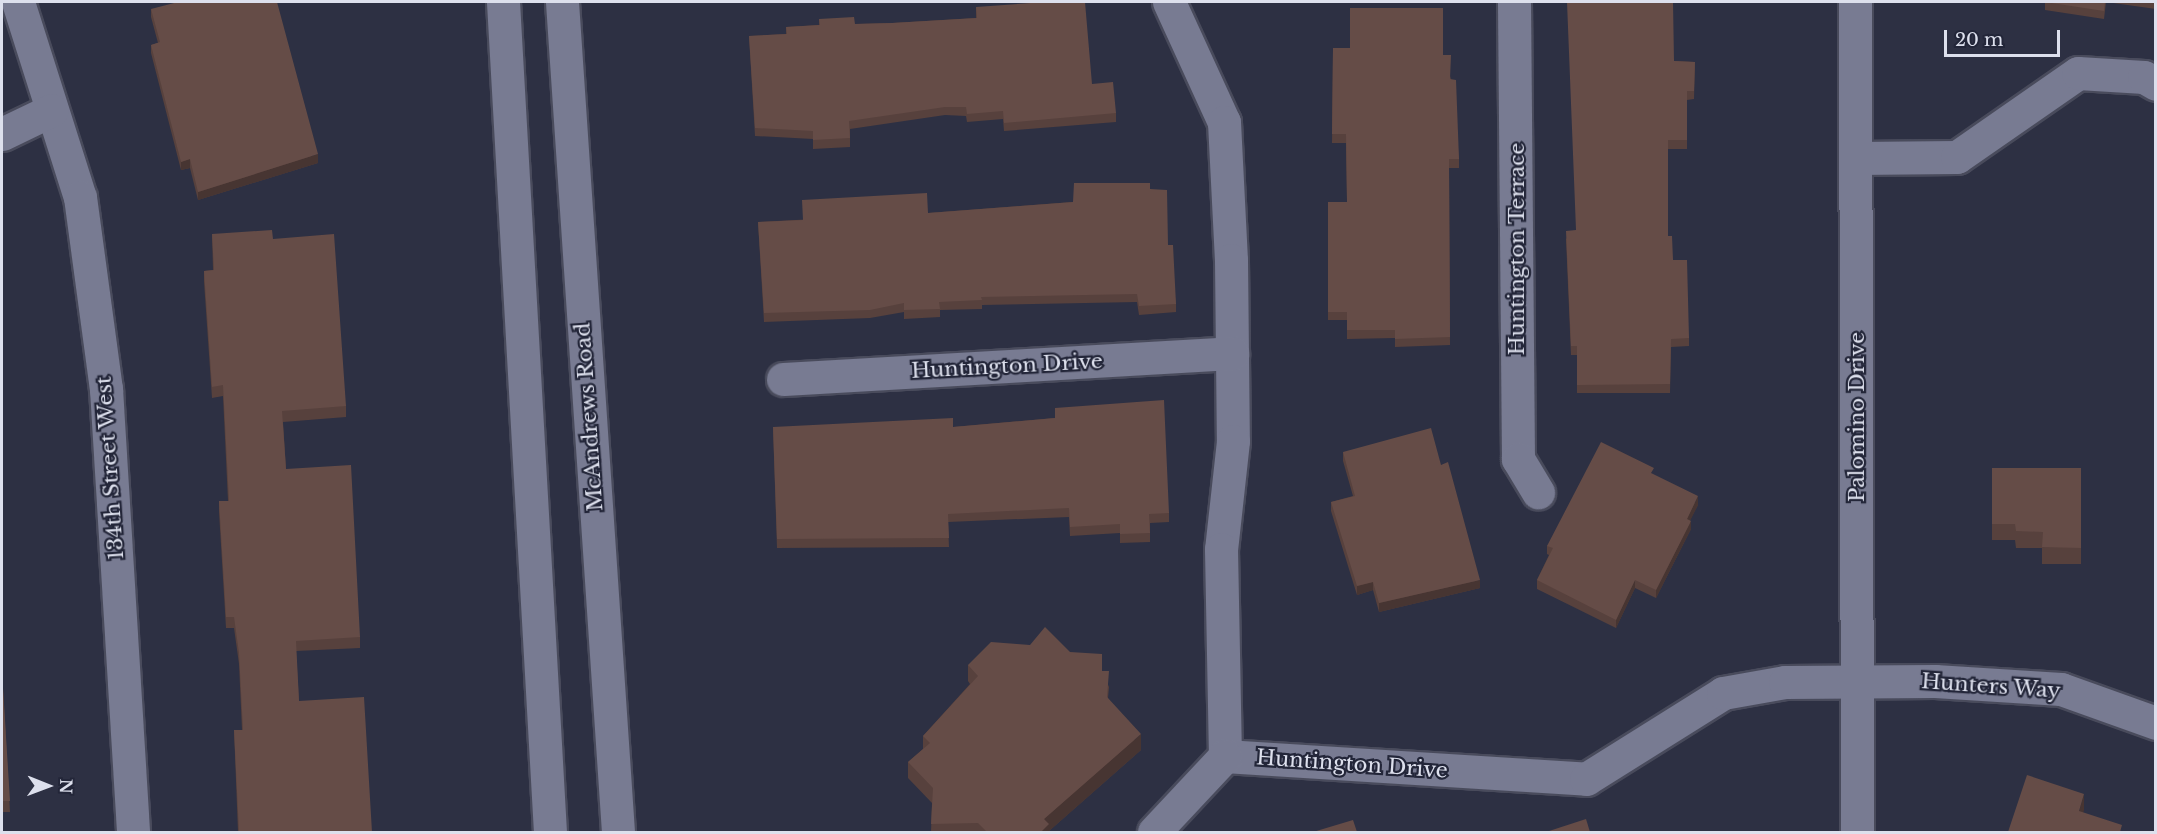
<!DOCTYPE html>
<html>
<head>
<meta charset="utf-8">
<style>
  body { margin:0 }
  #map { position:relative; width:2157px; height:834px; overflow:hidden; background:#2d3043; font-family:"Libre Baskerville",serif }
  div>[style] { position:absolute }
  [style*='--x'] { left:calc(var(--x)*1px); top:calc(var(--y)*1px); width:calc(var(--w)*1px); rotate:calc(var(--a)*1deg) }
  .roads { filter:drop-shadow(2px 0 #494b5c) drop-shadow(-2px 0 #494b5c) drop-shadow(0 2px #494b5c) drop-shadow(0 -2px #494b5c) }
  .minor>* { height:33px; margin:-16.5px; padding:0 16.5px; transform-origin:16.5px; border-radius:16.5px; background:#787b92 }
  .tertiary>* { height:33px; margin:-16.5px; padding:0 16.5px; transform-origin:16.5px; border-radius:16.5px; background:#787b92 }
  .secondary>* { height:33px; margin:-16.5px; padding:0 16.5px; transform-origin:16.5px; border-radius:16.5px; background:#787b92 }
  .wall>* { inset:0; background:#57413d }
  .shaded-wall>* { inset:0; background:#473532 }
  .building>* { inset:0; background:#654c47 }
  span { translate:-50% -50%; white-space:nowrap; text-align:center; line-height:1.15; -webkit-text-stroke:4.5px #232639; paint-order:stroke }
  .street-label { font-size:21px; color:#dde0ed }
  .frame { position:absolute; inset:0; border:3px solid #dde0ed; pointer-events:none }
  .north { position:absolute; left:18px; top:756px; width:60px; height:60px; -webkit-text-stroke:4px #232639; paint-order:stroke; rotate:91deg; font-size:16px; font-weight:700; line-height:24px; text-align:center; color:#dde0ed }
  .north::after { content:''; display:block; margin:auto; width:21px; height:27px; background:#dde0ed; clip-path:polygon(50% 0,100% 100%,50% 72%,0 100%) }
  .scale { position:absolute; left:1944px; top:30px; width:116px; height:27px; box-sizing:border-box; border:3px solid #dde0ed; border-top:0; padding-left:8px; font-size:18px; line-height:21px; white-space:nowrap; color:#dde0ed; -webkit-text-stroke:4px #232639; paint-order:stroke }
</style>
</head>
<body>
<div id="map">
  <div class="roads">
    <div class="minor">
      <div style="--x:18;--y:2;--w:205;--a:72.4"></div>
      <div style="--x:80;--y:197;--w:194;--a:82.3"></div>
      <div style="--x:106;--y:389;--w:444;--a:86.5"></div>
      <div style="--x:1169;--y:2;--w:132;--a:65.4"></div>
      <div style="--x:1224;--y:122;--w:138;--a:87.1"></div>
      <div style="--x:1231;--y:260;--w:181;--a:89.4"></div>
      <div style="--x:1233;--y:441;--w:109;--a:96.3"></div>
      <div style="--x:1221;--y:549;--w:207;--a:88.9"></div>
      <div style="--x:1514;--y:2;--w:457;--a:89.5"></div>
      <div style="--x:1518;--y:459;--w:39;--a:59"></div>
      <div style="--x:2;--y:134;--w:55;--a:-25.6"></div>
      <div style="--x:1856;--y:158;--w:101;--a:-0.6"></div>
      <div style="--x:1957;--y:157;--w:147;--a:-34.8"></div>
      <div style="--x:2078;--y:73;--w:66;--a:3.5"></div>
      <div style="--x:2144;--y:77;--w:14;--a:30"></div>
      <div style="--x:783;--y:379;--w:450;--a:-3.3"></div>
      <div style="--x:1225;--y:756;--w:362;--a:3.6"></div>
      <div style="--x:1586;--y:779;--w:162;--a:-32.1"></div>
      <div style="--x:1723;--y:693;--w:63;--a:-10.1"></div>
      <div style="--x:1785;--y:682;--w:150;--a:-0.4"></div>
      <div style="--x:1935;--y:681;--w:126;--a:3.6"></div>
      <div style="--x:2061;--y:689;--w:101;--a:19.7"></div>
      <div style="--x:1154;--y:832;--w:104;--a:-46.9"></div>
    </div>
    <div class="tertiary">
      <div style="--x:1855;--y:2;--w:830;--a:89.86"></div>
    </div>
    <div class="secondary">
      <div style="--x:503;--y:2;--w:831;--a:86.76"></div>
      <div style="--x:562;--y:2;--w:832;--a:86.14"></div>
    </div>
  </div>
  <div class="wall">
    <div style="clip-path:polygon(2045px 2px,2156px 2px,2156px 9px,2106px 2px,2104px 19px,2045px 10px)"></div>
    <div style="clip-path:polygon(976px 7px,1092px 84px,1116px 113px,1116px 122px,1004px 131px,1003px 119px,967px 122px,966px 116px,945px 115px,850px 129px,850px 147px,813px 149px,813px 139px,755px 136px,749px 36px,786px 34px,786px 27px,819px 25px,819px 19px,855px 24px,892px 23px,976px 18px)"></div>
    <div style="clip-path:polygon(151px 9px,318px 163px,198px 200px,190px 168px,181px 170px,151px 53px,151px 45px,158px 43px,151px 17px)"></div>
    <div style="clip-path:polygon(1333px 48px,1443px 55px,1451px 79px,1459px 159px,1459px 168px,1449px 168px,1450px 345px,1395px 347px,1395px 338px,1347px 339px,1347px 320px,1328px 320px,1328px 202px,1347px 202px,1346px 143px,1332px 143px)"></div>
    <div style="clip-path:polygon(1674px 61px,1695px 62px,1694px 99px,1687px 100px,1687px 149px,1668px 149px,1668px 236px,1689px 338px,1689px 346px,1671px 347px,1670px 393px,1577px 393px,1577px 355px,1571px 355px,1566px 239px,1576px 230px)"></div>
    <div style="clip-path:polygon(1150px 189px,1168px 245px,1176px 304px,1176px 312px,1139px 315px,1137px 302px,982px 305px,982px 309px,940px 310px,940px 317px,904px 319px,904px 312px,870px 318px,764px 322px,758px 222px,928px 213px,1073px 202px)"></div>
    <div style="clip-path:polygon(212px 234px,273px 239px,346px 406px,346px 417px,283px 422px,286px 469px,360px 637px,360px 648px,296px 651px,299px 701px,372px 832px,238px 832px,234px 730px,242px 730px,239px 664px,234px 628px,226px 628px,219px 512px,219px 501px,228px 501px,223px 396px,212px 398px,204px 282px,204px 271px,213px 270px)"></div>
    <div style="clip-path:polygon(1055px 418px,1169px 513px,1169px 522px,1150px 523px,1150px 542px,1120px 543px,1120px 533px,1070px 536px,1069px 517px,948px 522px,949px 547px,777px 548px,773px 427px,953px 427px)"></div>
    <div style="clip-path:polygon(1343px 452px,1441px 465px,1480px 588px,1379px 612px,1373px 590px,1357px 595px,1331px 511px,1331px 502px,1353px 496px,1343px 461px)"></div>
    <div style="clip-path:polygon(1992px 468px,2081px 468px,2081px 564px,2042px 564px,2042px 548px,2016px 548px,2015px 540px,1992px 540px)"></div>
    <div style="clip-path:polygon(1654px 475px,1698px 505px,1690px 520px,1691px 529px,1656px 598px,1635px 588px,1616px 628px,1537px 589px,1537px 580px,1549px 555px,1547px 554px,1547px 546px)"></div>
    <div style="clip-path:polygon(1070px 652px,1102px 671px,1109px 687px,1108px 698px,1141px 750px,1049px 831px,1049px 832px,931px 832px,932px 803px,908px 778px,908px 762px,923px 749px,923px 736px,970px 684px,968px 681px,968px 665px)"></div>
    <div style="clip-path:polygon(2px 672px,10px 812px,2px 812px)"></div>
  </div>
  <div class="shaded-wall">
    <div style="clip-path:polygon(318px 154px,318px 163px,198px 200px,198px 192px)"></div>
    <div style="clip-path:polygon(190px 159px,190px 168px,181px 170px,181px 162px)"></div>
    <div style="clip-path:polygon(1698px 496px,1698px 505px,1687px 527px,1687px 519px)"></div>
    <div style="clip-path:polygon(1691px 521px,1691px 529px,1656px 598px,1656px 590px)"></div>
    <div style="clip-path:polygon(1480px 580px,1480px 588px,1379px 612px,1379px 603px)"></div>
    <div style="clip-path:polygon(1635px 580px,1635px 588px,1616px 628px,1616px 620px)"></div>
    <div style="clip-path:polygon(1373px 582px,1373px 590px,1357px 595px,1357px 586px)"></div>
    <div style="clip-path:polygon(1141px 734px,1141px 750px,1049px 831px,1049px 832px,1041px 832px,1044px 819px)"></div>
    <div style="clip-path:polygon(2084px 794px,2084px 810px,2079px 827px,2079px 811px)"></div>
  </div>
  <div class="building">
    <div style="clip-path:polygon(178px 2px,277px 2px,318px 154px,198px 192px,190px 159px,181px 162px,151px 45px,160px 42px,151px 9px)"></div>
    <div style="clip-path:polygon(1045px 2px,1085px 2px,1092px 84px,1113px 82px,1116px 113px,1004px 123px,1003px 111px,967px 114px,966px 107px,945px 107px,849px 121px,850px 138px,813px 140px,813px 131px,755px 128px,749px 36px,787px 34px,786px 27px,820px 25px,819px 19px,854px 17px,855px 24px,892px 23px,977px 18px,976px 7px)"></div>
    <div style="clip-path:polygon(1567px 2px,1673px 2px,1674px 61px,1695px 62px,1694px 91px,1687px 91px,1687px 140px,1668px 140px,1668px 236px,1672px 236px,1673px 260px,1687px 260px,1689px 338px,1671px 339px,1670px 384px,1577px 385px,1577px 346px,1571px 346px,1566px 231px,1576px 230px)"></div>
    <div style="clip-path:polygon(2045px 2px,2105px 2px,2104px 11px)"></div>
    <div style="clip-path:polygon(1350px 8px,1443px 8px,1443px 55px,1451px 55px,1450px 79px,1456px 80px,1459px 159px,1449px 159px,1450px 337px,1395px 339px,1395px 330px,1347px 330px,1347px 312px,1328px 312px,1328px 202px,1347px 202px,1346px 134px,1332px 134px,1333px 48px,1350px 48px)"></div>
    <div style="clip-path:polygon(1074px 183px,1150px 183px,1150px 189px,1167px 190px,1168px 245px,1173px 245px,1176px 304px,1139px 306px,1137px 294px,981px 297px,982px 300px,939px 302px,940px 309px,904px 310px,904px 303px,870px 310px,764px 313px,758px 222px,803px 220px,802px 200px,927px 193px,928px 213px,1073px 202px)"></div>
    <div style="clip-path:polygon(272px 230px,273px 239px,334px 234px,346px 406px,282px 411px,286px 469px,351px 465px,360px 637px,296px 641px,299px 701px,364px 697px,372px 832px,239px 832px,234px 730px,243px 730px,239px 653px,234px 617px,226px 617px,219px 501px,229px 501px,223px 385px,212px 387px,204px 271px,214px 270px,212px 234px)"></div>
    <div style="clip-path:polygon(1164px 400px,1169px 513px,1149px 514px,1150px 533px,1120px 534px,1120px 524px,1070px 527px,1069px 508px,948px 514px,949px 538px,777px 539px,773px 427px,953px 418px,953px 427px,1055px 418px,1055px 408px)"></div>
    <div style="clip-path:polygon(1431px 428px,1441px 465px,1448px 462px,1480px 580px,1379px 603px,1373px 582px,1357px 586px,1331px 502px,1355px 496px,1343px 452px)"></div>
    <div style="clip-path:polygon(1601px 442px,1654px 468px,1651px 473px,1698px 496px,1687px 519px,1691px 521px,1656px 590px,1635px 580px,1616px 620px,1537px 580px,1553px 548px,1547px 546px)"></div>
    <div style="clip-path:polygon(1992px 468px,2081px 468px,2081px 548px,2042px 547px,2043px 532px,2016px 531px,2015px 524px,1992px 524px)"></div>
    <div style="clip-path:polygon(1045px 627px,1070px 652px,1102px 654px,1102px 671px,1109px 671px,1107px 697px,1141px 734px,1044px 819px,1049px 824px,1041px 832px,987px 832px,978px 823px,931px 824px,933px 788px,908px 762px,930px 743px,923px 736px,978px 676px,968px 665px,991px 642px,1030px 645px)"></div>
    <div style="clip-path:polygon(2px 672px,10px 801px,2px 801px)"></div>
    <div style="clip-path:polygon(2027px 775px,2084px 794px,2079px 811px,2122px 825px,2120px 832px,2008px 832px)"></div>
    <div style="clip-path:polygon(1586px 819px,1590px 832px,1546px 832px)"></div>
    <div style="clip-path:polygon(1353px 820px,1357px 832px,1313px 832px)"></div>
  </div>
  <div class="street-label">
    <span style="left:1517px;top:249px;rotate:-90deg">Huntington Terrace</span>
    <span style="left:1007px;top:366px;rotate:-3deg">Huntington Drive</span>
    <span style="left:589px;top:417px;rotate:-94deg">McAndrews Road</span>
    <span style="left:1857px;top:417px;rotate:-90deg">Palomino Drive</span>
    <span style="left:110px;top:468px;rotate:-94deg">134th Street West</span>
    <span style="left:1991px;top:686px;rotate:4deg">Hunters Way</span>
    <span style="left:1352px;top:764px;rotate:4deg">Huntington Drive</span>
  </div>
  <div class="frame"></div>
  <div class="north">N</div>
  <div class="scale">20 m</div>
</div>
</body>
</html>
